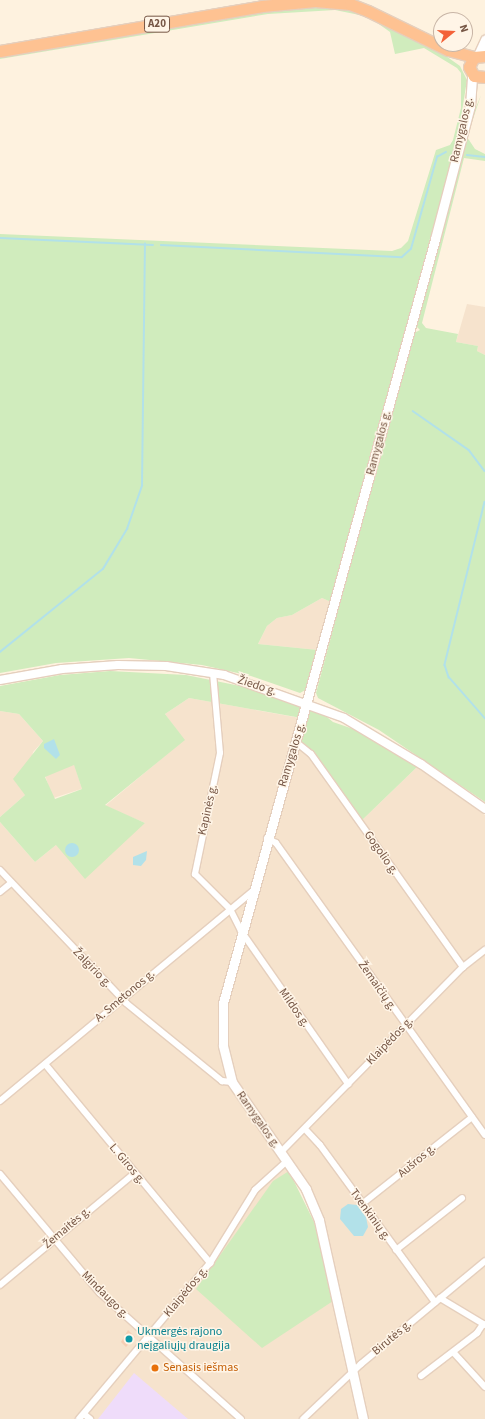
<!DOCTYPE html>
<html>
<head>
<meta charset="utf-8">
<style>
  body { margin:0 }
  #map { position:relative; width:485px; height:1419px; overflow:hidden; background:#fef2df; font-family:"Source Sans 3",sans-serif }
  div>[style] { position:absolute }
  [style*='--x'] { left:calc(var(--x)*1px); top:calc(var(--y)*1px); width:calc(var(--w)*1px); rotate:calc(var(--a)*1deg) }
  .residential>* { inset:0; background:#f6e3cd; transform-origin:0 0 }
  .education>* { inset:0; background:#efdcfa }
  .green>* { inset:0; background:#d0ecbd }
  .water>* { inset:0; background:#b2e1e9 }
  .round { border-radius:50% }
  .stream>* { height:1.5px; margin:-0.75px; padding:0 0.75px; transform-origin:0.75px; border-radius:0.75px; background:#b2e1e9 }
  .building>* { inset:0; background:#f6ceb4 }
  .roads { filter:drop-shadow(1px 0 #e5cfbd) drop-shadow(-1px 0 #e5cfbd) drop-shadow(0 1px #e5cfbd) drop-shadow(0 -1px #e5cfbd) }
  .minor>* { height:6px; margin:-3px; padding:0 3px; transform-origin:3px; border-radius:3px; background:#fff }
  .tertiary>* { height:8px; margin:-4px; padding:0 4px; transform-origin:4px; border-radius:4px; background:#fff }
  .secondary>* { height:9px; margin:-4.5px; padding:0 4.5px; transform-origin:4.5px; border-radius:4.5px; background:#fff }
  .trunk>* { height:11px; margin:-5.5px; padding:0 5.5px; transform-origin:5.5px; border-radius:5.5px; background:#fec292 }
  .dots>* { width:11px; height:11px; translate:-50% -50%; box-sizing:border-box; border:2px solid #fff5e7; border-radius:50% }
  span { translate:-50% -50%; white-space:nowrap; text-align:center; line-height:1.15; -webkit-text-stroke:3px #fff5e7; paint-order:stroke }
  .shield-label span { padding:1px 3px; background:#fff5e7; border:1px solid; border-radius:3px; -webkit-text-stroke-width:0 }
  .shield-label { font-size:11px; color:#765645; font-weight:700 }
  .street-label { font-size:12px; color:#765645 }
  .culture-label { font-size:12px; color:#0d838f }
  .left { translate:0 -50%; text-align:left }
  .food-label { font-size:12px; color:#c56008 }
  .north { position:absolute; left:433px; top:12px; width:40px; height:40px; box-sizing:border-box; background:#fff5e7; border:1px solid #c8b5a6; border-radius:50%; rotate:72deg; font-size:11px; font-weight:700; line-height:16px; text-align:center; color:#765645 }
  .north::after { content:''; display:block; margin:auto; width:14px; height:18px; background:#f36239; clip-path:polygon(50% 0,100% 100%,50% 72%,0 100%) }
</style>
</head>
<body>
<div id="map">
  <div class="residential">
    <div style="clip-path:polygon(467px 304px,485px 307px,485px 355px,477px 351px,478px 346px,456px 342px)"></div>
    <div style="clip-path:polygon(322px 598px,331px 602px,318px 650px,258px 644px,267px 626px,277px 618px,292px 615px)"></div>
    <div style="clip-path:polygon(189px 698px,300px 718px,232px 950px,219px 1010px,225px 1071px,289px 1171px,333px 1301px,360px 1419px,0 1419px,0 822px,35px 862px,56px 845px,145px 823px,105px 806px,184px 740px,165px 714px)"></div>
    <div style="clip-path:polygon(0 711px,19px 714px,43px 741px,33px 752px,25px 795px,0 817px)"></div>
    <div style="clip-path:polygon(300px 746px,310px 754px,358px 824px,417px 767px,485px 815px,485px 1419px,366px 1419px,312px 1194px,289px 1157px,236px 1083px,226px 1042px,227px 1001px)"></div>
    <div style="left:74px;top:764px;width:26px;height:31px;rotate:72deg"></div>
  </div>
  <div class="education">
    <div style="clip-path:polygon(134px 1373px,188px 1419px,98px 1419px)"></div>
  </div>
  <div class="green">
    <div style="clip-path:polygon(320px 4px,358px 10px,429px 44px,460px 66px,467px 80px,458px 136px,331px 602px,322px 598px,292px 615px,277px 618px,267px 626px,258px 644px,318px 650px,307px 689px,300px 693px,251px 676px,202px 665px,129px 658px,56px 663px,0 673px,0 234px,392px 251px,401px 248px,408px 241px,436px 150px,450px 145px,453px 140px,461px 108px,461px 73px,457px 68px,424px 48px,395px 54px,390px 32px,369px 17px,335px 10px,268px 14px,0 59px,0 55px,264px 9px)"></div>
    <div style="clip-path:polygon(481px 95px,467px 137px,475px 149px,485px 154px,485px 161px,464px 158px,422px 323px,426px 328px,458px 334px,456px 342px,478px 346px,477px 351px,485px 355px,485px 802px,379px 730px,318px 698px,316px 693px,412px 334px,420px 330px,415px 325px,466px 132px)"></div>
    <div style="clip-path:polygon(evenodd,110px 671px,186px 675px,255px 689px,322px 713px,333px 722px,359px 731px,417px 767px,358px 824px,310px 754px,300px 746px,307px 719px,189px 698px,165px 714px,185px 740px,105px 805px,145px 823px,85px 879px,56px 845px,35px 862px,0 822px,0 817px,25px 795px,13px 779px,43px 741px,19px 714px,0 711px,0 686px,60px 675px,110px 671px,74px 765px,82px 789px,55px 799px,45px 777px,74px 765px)"></div>
    <div style="clip-path:polygon(289px 1171px,314px 1222px,333px 1301px,262px 1348px,196px 1289px,273px 1181px)"></div>
  </div>
  <div class="water">
    <div style="clip-path:polygon(54px 739px,60px 755px,56px 759px,44px 748px,44px 744px)"></div>
    <div class="round" style="left:65px;top:843px;width:14px;height:14px"></div>
    <div style="clip-path:polygon(147px 851px,146px 860px,141px 866px,133px 865px,133px 857px)"></div>
    <div style="clip-path:polygon(348px 1204px,357px 1205px,366px 1217px,368px 1227px,363px 1236px,354px 1236px,340px 1219px,341px 1209px)"></div>
  </div>
  <div class="stream">
    <div style="--x:467;--y:155;--w:18;--a:6"></div>
    <div style="--x:0;--y:238;--w:153;--a:2.6"></div>
    <div style="--x:161;--y:245;--w:241;--a:2.9"></div>
    <div style="--x:402;--y:257;--w:12;--a:-42"></div>
    <div style="--x:411;--y:249;--w:96;--a:-74.2"></div>
    <div style="--x:437;--y:157;--w:10;--a:-29"></div>
    <div style="--x:413;--y:411;--w:68;--a:34.9"></div>
    <div style="--x:469;--y:450;--w:26;--a:53"></div>
    <div style="--x:485;--y:502;--w:168;--a:103.8"></div>
    <div style="--x:445;--y:665;--w:13;--a:72"></div>
    <div style="--x:449;--y:677;--w:55;--a:48.7"></div>
    <div style="--x:0;--y:652;--w:132;--a:-38.9"></div>
    <div style="--x:103;--y:569;--w:47;--a:-59"></div>
    <div style="--x:127;--y:529;--w:46;--a:-70.8"></div>
    <div style="--x:142;--y:486;--w:242;--a:-89.3"></div>
  </div>
  <div class="building">
    <div style="clip-path:polygon(128px 1330px,135px 1337px,126px 1347px,121px 1342px)"></div>
  </div>
  <div class="roads">
    <div class="minor">
      <div style="--x:213;--y:673;--w:80;--a:85"></div>
      <div style="--x:220;--y:753;--w:124;--a:101.7"></div>
      <div style="--x:195;--y:874;--w:49;--a:45"></div>
      <div style="--x:230;--y:909;--w:25;--a:63"></div>
      <div style="--x:241;--y:931;--w:187;--a:55"></div>
      <div style="--x:296;--y:742;--w:19;--a:39"></div>
      <div style="--x:311;--y:754;--w:262;--a:54.5"></div>
      <div style="--x:267;--y:838;--w:10;--a:29"></div>
      <div style="--x:276;--y:843;--w:359;--a:54.4"></div>
      <div style="--x:0;--y:870;--w:183;--a:46.5"></div>
      <div style="--x:126;--y:1003;--w:124;--a:39.1"></div>
      <div style="--x:222;--y:1081;--w:10;--a:6"></div>
      <div style="--x:0;--y:892;--w:14;--a:-39"></div>
      <div style="--x:45;--y:1064;--w:259;--a:50.3"></div>
      <div style="--x:0;--y:1101;--w:327;--a:-39.7"></div>
      <div style="--x:305;--y:1129;--w:22;--a:47"></div>
      <div style="--x:320;--y:1145;--w:195;--a:53.8"></div>
      <div style="--x:281;--y:1152;--w:260;--a:-45.5"></div>
      <div style="--x:463;--y:967;--w:28;--a:-38"></div>
      <div style="--x:0;--y:1174;--w:155;--a:50"></div>
      <div style="--x:100;--y:1293;--w:189;--a:41.8"></div>
      <div style="--x:362;--y:1204;--w:140;--a:-38.3"></div>
      <div style="--x:396;--y:1250;--w:84;--a:-38.2"></div>
      <div style="--x:0;--y:1285;--w:175;--a:-39.7"></div>
      <div style="--x:440;--y:1298;--w:52;--a:31"></div>
      <div style="--x:454;--y:1353;--w:46;--a:47.6"></div>
      <div style="--x:421;--y:1376;--w:71;--a:-37.5"></div>
      <div style="--x:477;--y:1333;--w:11;--a:-56"></div>
      <div style="--x:84;--y:1414;--w:8;--a:40"></div>
      <div style="--x:79;--y:1419;--w:204;--a:-50"></div>
      <div style="--x:210;--y:1263;--w:86;--a:-58.3"></div>
      <div style="--x:255;--y:1190;--w:43;--a:-42.2"></div>
      <div style="--x:303;--y:1419;--w:80;--a:-43.5"></div>
      <div style="--x:361;--y:1364;--w:161;--a:-39.7"></div>
    </div>
    <div class="tertiary">
      <div style="--x:0;--y:680;--w:63;--a:-10.1"></div>
      <div style="--x:62;--y:669;--w:56;--a:-4.1"></div>
      <div style="--x:118;--y:665;--w:48;--a:1.2"></div>
      <div style="--x:166;--y:666;--w:59;--a:8.8"></div>
      <div style="--x:224;--y:675;--w:127;--a:19.7"></div>
      <div style="--x:344;--y:718;--w:90;--a:30.9"></div>
      <div style="--x:421;--y:764;--w:78;--a:35.1"></div>
    </div>
    <div class="secondary">
      <div style="--x:478;--y:55;--w:17;--a:-65"></div>
      <div style="--x:363;--y:1419;--w:204;--a:-102.5"></div>
      <div style="--x:319;--y:1220;--w:34;--a:-113"></div>
      <div style="--x:306;--y:1189;--w:130;--a:-124.7"></div>
      <div style="--x:232;--y:1082;--w:38;--a:-104"></div>
      <div style="--x:223;--y:1045;--w:42;--a:-90"></div>
      <div style="--x:223;--y:1003;--w:793;--a:-74.49"></div>
      <div style="--x:435;--y:239;--w:138;--a:-75.3"></div>
      <div style="--x:470;--y:106;--w:32;--a:-86"></div>
    </div>
    <div class="trunk">
      <div style="--x:0;--y:51;--w:266;--a:-9.7"></div>
      <div style="--x:262;--y:6;--w:53;--a:-5.4"></div>
      <div style="--x:315;--y:1;--w:35;--a:5"></div>
      <div style="--x:350;--y:4;--w:19;--a:21"></div>
      <div style="--x:368;--y:11;--w:89;--a:26"></div>
      <div style="--x:448;--y:50;--w:27;--a:15"></div>
      <div style="--x:485;--y:56;--w:11;--a:175"></div>
      <div style="--x:474;--y:57;--w:11;--a:117"></div>
      <div style="--x:469;--y:67;--w:10;--a:61"></div>
      <div style="--x:474;--y:76;--w:11;--a:5"></div>
    </div>
  </div>
  <div class="dots">
    <div style="left:129px;top:1339px;background:#0f9aa8"></div>
    <div style="left:155px;top:1368px;background:#e8710a"></div>
  </div>
  <div class="shield-label">
    <span style="left:157px;top:24px">A20</span>
  </div>
  <div class="street-label">
    <span style="left:462px;top:130px;rotate:-77deg">Ramygalos g.</span>
    <span style="left:379px;top:443px;rotate:-75deg">Ramygalos g.</span>
    <span style="left:257px;top:686px;rotate:18deg">Žiedo g.</span>
    <span style="left:292px;top:755px;rotate:-73deg">Ramygalos g.</span>
    <span style="left:208px;top:810px;rotate:-77deg">Kapinės g.</span>
    <span style="left:381px;top:853px;rotate:55deg">Gogolio g.</span>
    <span style="left:92px;top:968px;rotate:46deg">Žalgirio g.</span>
    <span style="left:377px;top:986px;rotate:55deg">Žemaičių g.</span>
    <span style="left:125px;top:996px;rotate:-40deg">A. Smetonos g.</span>
    <span style="left:294px;top:1008px;rotate:55deg">Mildos g.</span>
    <span style="left:390px;top:1041px;rotate:-46deg">Klaipėdos g.</span>
    <span style="left:258px;top:1120px;rotate:55deg">Ramygalos g.</span>
    <span style="left:417px;top:1161px;rotate:-40deg">Aušros g.</span>
    <span style="left:127px;top:1164px;rotate:50deg">L. Giros g.</span>
    <span style="left:370px;top:1215px;rotate:54deg">Tvenkinių g.</span>
    <span style="left:67px;top:1228px;rotate:-40deg">Žemaitės g.</span>
    <span style="left:186px;top:1292px;rotate:-50deg">Klaipėdos g.</span>
    <span style="left:105px;top:1295px;rotate:45deg">Mindaugo g.</span>
    <span style="left:392px;top:1338px;rotate:-40deg">Birutės g.</span>
  </div>
  <div class="culture-label">
    <span class="left" style="left:137px;top:1339px">Ukmergės rajono<br>neįgaliųjų draugija</span>
  </div>
  <div class="food-label">
    <span class="left" style="left:163px;top:1368px">Senasis iešmas</span>
  </div>
  <div class="north">N</div>
</div>
</body>
</html>
